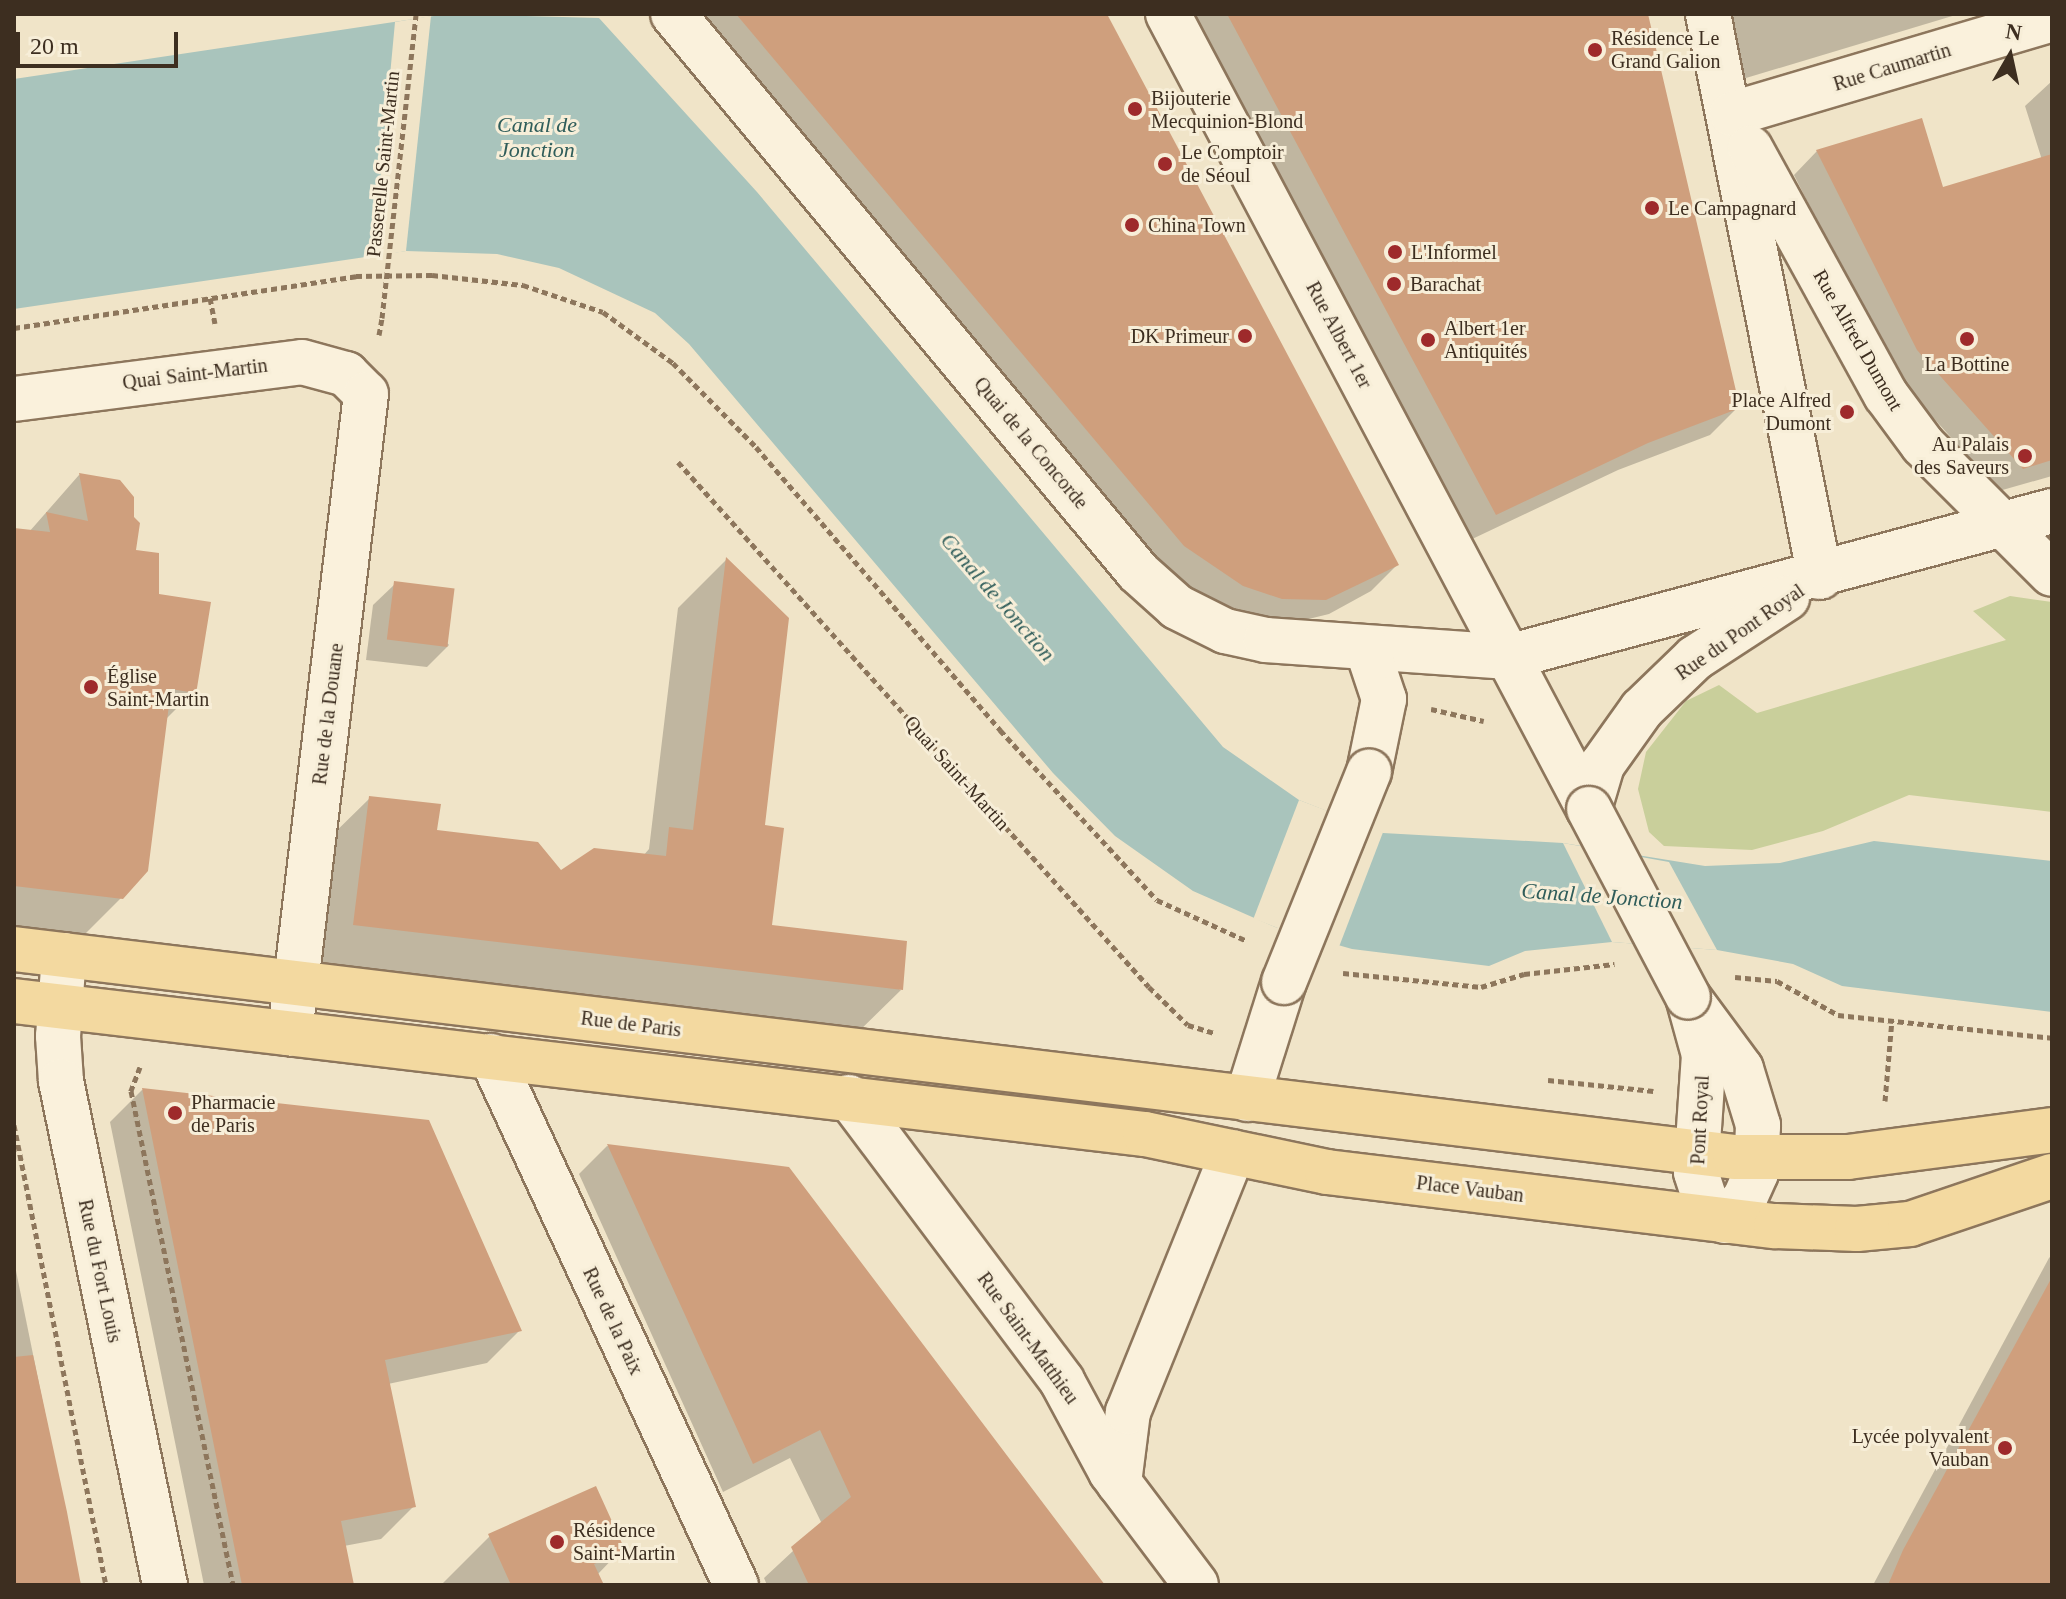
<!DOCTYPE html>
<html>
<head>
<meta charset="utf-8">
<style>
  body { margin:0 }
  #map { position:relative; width:2066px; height:1599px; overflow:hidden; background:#f0e4c8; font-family:Georgia,serif }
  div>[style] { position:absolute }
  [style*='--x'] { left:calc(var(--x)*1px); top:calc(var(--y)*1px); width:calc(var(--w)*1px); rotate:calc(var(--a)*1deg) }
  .green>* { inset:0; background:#c9cf9b }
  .water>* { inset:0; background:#a9c4bc }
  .pier>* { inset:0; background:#f0e4c8; transform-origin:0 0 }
  .shadow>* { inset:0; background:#0003 }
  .building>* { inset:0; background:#cf9f7d; transform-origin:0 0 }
  .path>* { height:5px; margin-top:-2.5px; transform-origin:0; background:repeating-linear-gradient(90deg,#8d765c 0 6px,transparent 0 10px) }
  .roads { filter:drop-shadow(2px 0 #8d765c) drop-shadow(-2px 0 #8d765c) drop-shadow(0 2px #8d765c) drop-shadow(0 -2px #8d765c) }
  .minor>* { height:44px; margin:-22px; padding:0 22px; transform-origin:22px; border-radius:22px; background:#faf1dc }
  .major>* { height:44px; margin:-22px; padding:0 22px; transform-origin:22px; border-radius:22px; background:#f3d9a0 }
  .path-bridge>* { height:5px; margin-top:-2.5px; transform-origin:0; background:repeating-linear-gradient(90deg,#8d765c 0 6px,transparent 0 10px) }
  .bridges { filter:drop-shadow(2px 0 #8d765c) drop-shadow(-2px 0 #8d765c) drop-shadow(0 2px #8d765c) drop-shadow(0 -2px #8d765c) }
  .minor-bridge>* { height:44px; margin:-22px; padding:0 22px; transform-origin:22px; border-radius:22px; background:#faf1dc }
  .dots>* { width:22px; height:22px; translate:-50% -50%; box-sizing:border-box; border:4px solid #f7eed8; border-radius:50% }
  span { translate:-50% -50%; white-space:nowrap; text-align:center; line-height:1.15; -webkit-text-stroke:6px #f7eed8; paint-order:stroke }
  .poi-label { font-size:20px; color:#3d2e20 }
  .left { translate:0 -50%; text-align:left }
  .right { translate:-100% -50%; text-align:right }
  .street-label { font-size:20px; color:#3d2e20 }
  .water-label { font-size:22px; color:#2f5d5a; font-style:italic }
  .frame { position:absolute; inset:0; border:16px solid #3d2e20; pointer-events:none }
  .north { position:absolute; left:1970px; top:16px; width:80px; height:80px; -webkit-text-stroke:6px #f7eed8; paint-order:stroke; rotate:9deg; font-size:22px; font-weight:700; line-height:32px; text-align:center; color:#3d2e20 }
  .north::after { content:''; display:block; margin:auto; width:28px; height:36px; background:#3d2e20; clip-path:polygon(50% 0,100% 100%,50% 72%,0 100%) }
  .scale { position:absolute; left:16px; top:32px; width:162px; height:36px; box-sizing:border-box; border:4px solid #3d2e20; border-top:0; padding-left:10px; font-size:24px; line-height:28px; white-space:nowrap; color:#3d2e20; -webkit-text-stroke:6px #f7eed8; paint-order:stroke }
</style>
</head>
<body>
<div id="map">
  <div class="green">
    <div style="clip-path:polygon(2010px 596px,2052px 602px,2052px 812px,1909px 795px,1823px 831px,1752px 850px,1664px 846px,1649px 832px,1638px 789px,1646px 752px,1686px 701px,1719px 685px,1757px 713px,2006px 640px,1973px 611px)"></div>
  </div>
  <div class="water">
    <div style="clip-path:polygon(447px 14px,599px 18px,757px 192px,1223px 747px,1299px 800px,1383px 833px,1563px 843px,1705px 866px,1780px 863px,1874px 841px,2052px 861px,2052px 1012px,1842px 986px,1793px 964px,1717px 950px,1612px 942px,1525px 951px,1489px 966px,1352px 949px,1275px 927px,1193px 891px,1115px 836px,1053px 773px,689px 344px,655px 313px,559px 268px,497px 254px,406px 251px,14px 309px,14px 79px)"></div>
  </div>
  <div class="pier">
    <div style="clip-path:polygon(431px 16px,406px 251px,373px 257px,395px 22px)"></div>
    <div style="left:1299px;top:800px;width:90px;height:127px;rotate:21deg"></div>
    <div style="clip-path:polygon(1563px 843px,1669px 862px,1717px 950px,1612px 942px)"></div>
  </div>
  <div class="shadow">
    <div style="clip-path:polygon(690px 14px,1103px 14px,1397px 565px,1371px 591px,1329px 614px,1280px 626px,1186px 595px)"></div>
    <div style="clip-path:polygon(1185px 14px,1646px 14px,1738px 407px,1710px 435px,1618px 470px,1468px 541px)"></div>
    <div style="clip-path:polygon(1721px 14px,1959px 14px,1736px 81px)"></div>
    <div style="clip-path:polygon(2052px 81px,2052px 476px,1999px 491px,1894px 374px,1794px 175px,1817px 151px,1942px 190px,2042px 160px,2025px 106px)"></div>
    <div style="clip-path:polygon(79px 475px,119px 482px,133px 551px,157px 595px,193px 692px,166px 719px,121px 898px,82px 937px,14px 928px,14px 530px,29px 532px)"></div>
    <div style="clip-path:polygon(726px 560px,770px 927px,901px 990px,852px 1038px,306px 973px,321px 846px,370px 798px,435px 832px,560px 873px,643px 856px,649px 849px,678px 608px)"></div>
    <div style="clip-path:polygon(395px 584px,449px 645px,427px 667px,366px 660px,373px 605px)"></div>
    <div style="clip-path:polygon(142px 1090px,428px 1122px,520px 1330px,487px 1363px,388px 1384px,414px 1506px,381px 1539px,344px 1546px,352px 1585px,204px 1585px,110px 1122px)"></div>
    <div style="clip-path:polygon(607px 1146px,788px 1169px,1104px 1585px,767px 1585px,764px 1578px,822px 1524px,790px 1458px,723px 1492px,579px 1174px)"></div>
    <div style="clip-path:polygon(2052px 1255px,2052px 1585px,1873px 1585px,2049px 1258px)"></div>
    <div style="clip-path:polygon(14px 1261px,80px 1585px,14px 1585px)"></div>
    <div style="clip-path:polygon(490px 1536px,622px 1549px,597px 1575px,601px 1585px,441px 1585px)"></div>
  </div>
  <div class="building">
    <div style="clip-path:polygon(736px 14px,1107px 14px,1399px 565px,1326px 600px,1282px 599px,1243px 586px,1184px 546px)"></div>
    <div style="clip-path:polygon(1227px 14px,1648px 14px,1740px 408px,1648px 443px,1496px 515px)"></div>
    <div style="clip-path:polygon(1922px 118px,1943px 187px,2052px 154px,2052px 460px,2023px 469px,1917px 350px,1816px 150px)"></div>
    <div style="clip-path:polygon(79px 473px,120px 480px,134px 497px,134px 517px,140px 523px,136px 550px,159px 553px,159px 594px,211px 602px,197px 688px,195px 693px,171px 689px,148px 871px,123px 899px,14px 886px,14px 528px,50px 532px,46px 512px,88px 521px)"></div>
    <div style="clip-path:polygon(726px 557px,789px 618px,765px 825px,784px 828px,772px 925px,907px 941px,903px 990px,353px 925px,369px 796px,441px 804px,437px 830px,538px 842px,561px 870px,594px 848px,666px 856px,669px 827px,693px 830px)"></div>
    <div style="left:394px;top:581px;width:61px;height:59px;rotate:7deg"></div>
    <div style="clip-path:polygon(142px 1088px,429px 1120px,522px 1331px,385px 1360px,416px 1507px,341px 1521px,354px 1585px,242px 1585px)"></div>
    <div style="clip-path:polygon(607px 1144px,789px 1167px,1105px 1585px,809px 1585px,791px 1547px,851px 1497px,820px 1430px,753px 1464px)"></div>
    <div style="clip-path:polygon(2052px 1277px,2052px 1585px,1888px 1585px,1903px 1550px)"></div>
    <div style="clip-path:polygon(33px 1355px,67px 1512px,81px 1585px,14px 1585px,14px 1357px)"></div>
    <div style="clip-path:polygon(596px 1486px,625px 1550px,594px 1564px,604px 1585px,511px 1585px,488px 1534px)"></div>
  </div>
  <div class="path">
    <div style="--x:210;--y:298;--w:26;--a:79"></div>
    <div style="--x:14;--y:328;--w:346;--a:-8.6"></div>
    <div style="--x:356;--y:276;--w:76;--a:-0.8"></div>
    <div style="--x:432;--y:275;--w:92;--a:6.3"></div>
    <div style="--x:523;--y:285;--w:84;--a:18.6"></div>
    <div style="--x:603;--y:312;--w:87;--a:36.1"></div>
    <div style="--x:673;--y:363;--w:118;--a:45.3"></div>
    <div style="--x:756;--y:447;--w:374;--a:49.2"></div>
    <div style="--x:1000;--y:730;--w:231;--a:47.3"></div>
    <div style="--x:1157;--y:900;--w:99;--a:24.5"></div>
    <div style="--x:379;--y:335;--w:17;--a:-80"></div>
    <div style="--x:678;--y:462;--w:705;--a:48.1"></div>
    <div style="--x:1149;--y:987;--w:54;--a:44.3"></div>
    <div style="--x:1188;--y:1025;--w:27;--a:17"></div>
    <div style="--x:1431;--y:709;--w:54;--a:12.8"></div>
    <div style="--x:1343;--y:973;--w:139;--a:5.8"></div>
    <div style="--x:1481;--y:987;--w:45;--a:-16.8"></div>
    <div style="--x:1524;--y:974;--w:91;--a:-6.3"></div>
    <div style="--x:1735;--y:977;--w:42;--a:5.4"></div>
    <div style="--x:1777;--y:981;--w:70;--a:29.1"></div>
    <div style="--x:1838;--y:1015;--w:215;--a:6.1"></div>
    <div style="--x:140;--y:1067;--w:26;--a:111"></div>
    <div style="--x:131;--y:1091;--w:504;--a:78.33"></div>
    <div style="--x:1548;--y:1080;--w:106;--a:6"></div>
    <div style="--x:1885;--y:1101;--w:81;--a:-85.1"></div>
    <div style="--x:14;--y:1125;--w:469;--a:78.7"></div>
  </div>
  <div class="roads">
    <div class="minor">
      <div style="--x:673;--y:14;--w:726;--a:50.19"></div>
      <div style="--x:1138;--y:572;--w:52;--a:41.9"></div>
      <div style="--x:1177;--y:607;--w:54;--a:26.6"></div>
      <div style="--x:1225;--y:631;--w:42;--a:12.4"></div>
      <div style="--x:1266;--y:640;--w:243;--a:4"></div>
      <div style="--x:1508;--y:657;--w:563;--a:-15.02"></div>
      <div style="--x:1168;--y:14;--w:900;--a:62.1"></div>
      <div style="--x:1708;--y:14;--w:574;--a:78.75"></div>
      <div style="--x:1732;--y:114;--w:334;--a:-16.5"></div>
      <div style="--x:1750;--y:148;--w:282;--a:61.2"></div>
      <div style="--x:1886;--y:395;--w:62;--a:53.5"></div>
      <div style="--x:1923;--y:445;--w:182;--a:45"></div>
      <div style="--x:14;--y:399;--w:290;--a:-7.3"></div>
      <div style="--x:302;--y:362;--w:46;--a:15.3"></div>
      <div style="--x:346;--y:374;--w:28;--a:45"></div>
      <div style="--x:366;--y:394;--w:644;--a:96.78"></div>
      <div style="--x:1367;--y:648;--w:54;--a:71.6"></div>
      <div style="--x:1384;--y:699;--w:75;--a:101.6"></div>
      <div style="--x:1589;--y:809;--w:46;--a:-73.5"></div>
      <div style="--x:1602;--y:765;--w:69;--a:-54.5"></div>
      <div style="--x:1642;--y:709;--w:74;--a:-43.9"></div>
      <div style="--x:1695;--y:658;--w:110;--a:-33.1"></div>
      <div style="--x:64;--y:955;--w:81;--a:94.2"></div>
      <div style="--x:58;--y:1036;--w:45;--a:86.2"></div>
      <div style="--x:61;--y:1081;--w:515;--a:78.34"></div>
      <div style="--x:1688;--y:997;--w:89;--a:53.6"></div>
      <div style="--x:1741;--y:1069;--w:59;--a:73.1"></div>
      <div style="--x:1758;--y:1125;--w:48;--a:92.4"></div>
      <div style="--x:1756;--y:1173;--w:27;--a:114"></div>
      <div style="--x:1745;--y:1198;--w:30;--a:131"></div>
      <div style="--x:1725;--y:1221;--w:29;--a:-134"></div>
      <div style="--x:1705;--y:1200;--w:29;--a:-108"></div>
      <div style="--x:1696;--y:1172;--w:117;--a:-86.1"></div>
      <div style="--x:1704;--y:1055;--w:60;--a:-105.4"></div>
      <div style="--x:491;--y:1056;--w:583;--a:65.15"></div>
      <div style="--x:849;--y:1097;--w:355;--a:53.1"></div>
      <div style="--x:1062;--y:1381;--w:103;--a:61.7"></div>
      <div style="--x:1111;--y:1472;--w:141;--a:53"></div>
      <div style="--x:1247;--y:1099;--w:123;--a:-72.5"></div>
      <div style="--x:1119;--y:1483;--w:72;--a:-82.8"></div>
      <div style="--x:1128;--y:1412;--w:280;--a:-68"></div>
    </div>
    <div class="major">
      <div style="--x:14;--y:949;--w:1734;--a:6.89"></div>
      <div style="--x:1735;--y:1157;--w:113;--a:0"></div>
      <div style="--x:1848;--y:1157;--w:206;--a:-7.5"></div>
      <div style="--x:14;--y:1001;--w:1139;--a:6.71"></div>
      <div style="--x:1145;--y:1134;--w:186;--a:11.8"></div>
      <div style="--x:1327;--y:1172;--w:452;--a:6.9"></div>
      <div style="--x:1776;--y:1226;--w:81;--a:2.1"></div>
      <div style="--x:1857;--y:1229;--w:53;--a:-5.4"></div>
      <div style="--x:1910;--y:1224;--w:150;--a:-18.7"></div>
    </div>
  </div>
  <div class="path-bridge">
    <div style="--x:382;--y:318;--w:306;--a:-83.6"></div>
  </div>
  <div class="bridges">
    <div class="minor-bridge">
      <div style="--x:1589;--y:809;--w:212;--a:62.2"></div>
      <div style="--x:1284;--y:982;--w:227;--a:-68"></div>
    </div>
  </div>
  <div class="dots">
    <div style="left:1595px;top:50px;background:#9e2a2b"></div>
    <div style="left:1135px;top:109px;background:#9e2a2b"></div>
    <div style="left:1165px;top:164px;background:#9e2a2b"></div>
    <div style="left:1652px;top:208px;background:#9e2a2b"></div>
    <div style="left:1132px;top:225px;background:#9e2a2b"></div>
    <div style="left:1395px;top:252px;background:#9e2a2b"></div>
    <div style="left:1394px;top:284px;background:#9e2a2b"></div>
    <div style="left:1245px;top:336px;background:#9e2a2b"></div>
    <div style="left:1967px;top:339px;background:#9e2a2b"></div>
    <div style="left:1428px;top:340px;background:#9e2a2b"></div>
    <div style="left:1847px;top:412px;background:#9e2a2b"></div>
    <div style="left:2025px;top:456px;background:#9e2a2b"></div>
    <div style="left:91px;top:687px;background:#9e2a2b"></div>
    <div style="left:175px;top:1113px;background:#9e2a2b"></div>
    <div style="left:2005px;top:1448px;background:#9e2a2b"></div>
    <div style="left:557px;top:1542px;background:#9e2a2b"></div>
  </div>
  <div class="poi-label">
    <span class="left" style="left:1611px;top:50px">Résidence Le<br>Grand Galion</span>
    <span class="left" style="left:1151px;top:110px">Bijouterie<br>Mecquinion-Blond</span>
    <span class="left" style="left:1181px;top:164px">Le Comptoir<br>de Séoul</span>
    <span class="left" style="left:1668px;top:208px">Le Campagnard</span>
    <span class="left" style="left:1148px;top:225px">China Town</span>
    <span class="left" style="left:1411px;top:252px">L'Informel</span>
    <span class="left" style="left:1410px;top:284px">Barachat</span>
    <span class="left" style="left:1444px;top:340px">Albert 1er<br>Antiquités</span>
    <span class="right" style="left:1229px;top:336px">DK Primeur</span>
    <span style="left:1967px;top:364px">La Bottine</span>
    <span class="right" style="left:1831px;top:412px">Place Alfred<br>Dumont</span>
    <span class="right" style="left:2009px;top:456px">Au Palais<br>des Saveurs</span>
    <span class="left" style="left:107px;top:688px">Église<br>Saint-Martin</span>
    <span class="left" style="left:191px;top:1114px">Pharmacie<br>de Paris</span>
    <span class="right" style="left:1989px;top:1448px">Lycée polyvalent<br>Vauban</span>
    <span class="left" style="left:573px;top:1542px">Résidence<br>Saint-Martin</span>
  </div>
  <div class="street-label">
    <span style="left:1892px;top:67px;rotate:-17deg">Rue Caumartin</span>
    <span style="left:383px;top:164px;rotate:-84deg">Passerelle Saint-Martin</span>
    <span style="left:1339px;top:335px;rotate:62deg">Rue Albert 1er</span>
    <span style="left:1858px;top:340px;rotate:60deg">Rue Alfred Dumont</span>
    <span style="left:195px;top:374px;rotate:-7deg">Quai Saint-Martin</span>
    <span style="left:1031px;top:443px;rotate:50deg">Quai de la Concorde</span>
    <span style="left:1740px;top:632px;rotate:-35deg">Rue du Pont Royal</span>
    <span style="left:328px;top:714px;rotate:-83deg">Rue de la Douane</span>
    <span style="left:957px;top:773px;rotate:48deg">Quai Saint-Martin</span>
    <span style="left:631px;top:1024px;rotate:7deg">Rue de Paris</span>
    <span style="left:1700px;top:1120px;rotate:-87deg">Pont Royal</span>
    <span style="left:1470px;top:1189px;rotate:7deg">Place Vauban</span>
    <span style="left:100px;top:1271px;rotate:78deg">Rue du Fort Louis</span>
    <span style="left:613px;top:1321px;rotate:65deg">Rue de la Paix</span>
    <span style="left:1028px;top:1338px;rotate:54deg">Rue Saint-Matthieu</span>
  </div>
  <div class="water-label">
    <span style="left:537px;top:137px">Canal de<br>Jonction</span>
    <span style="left:998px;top:597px;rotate:49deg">Canal de Jonction</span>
    <span style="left:1602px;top:896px;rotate:4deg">Canal de Jonction</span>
  </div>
  <div class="frame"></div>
  <div class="north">N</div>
  <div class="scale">20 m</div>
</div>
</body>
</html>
